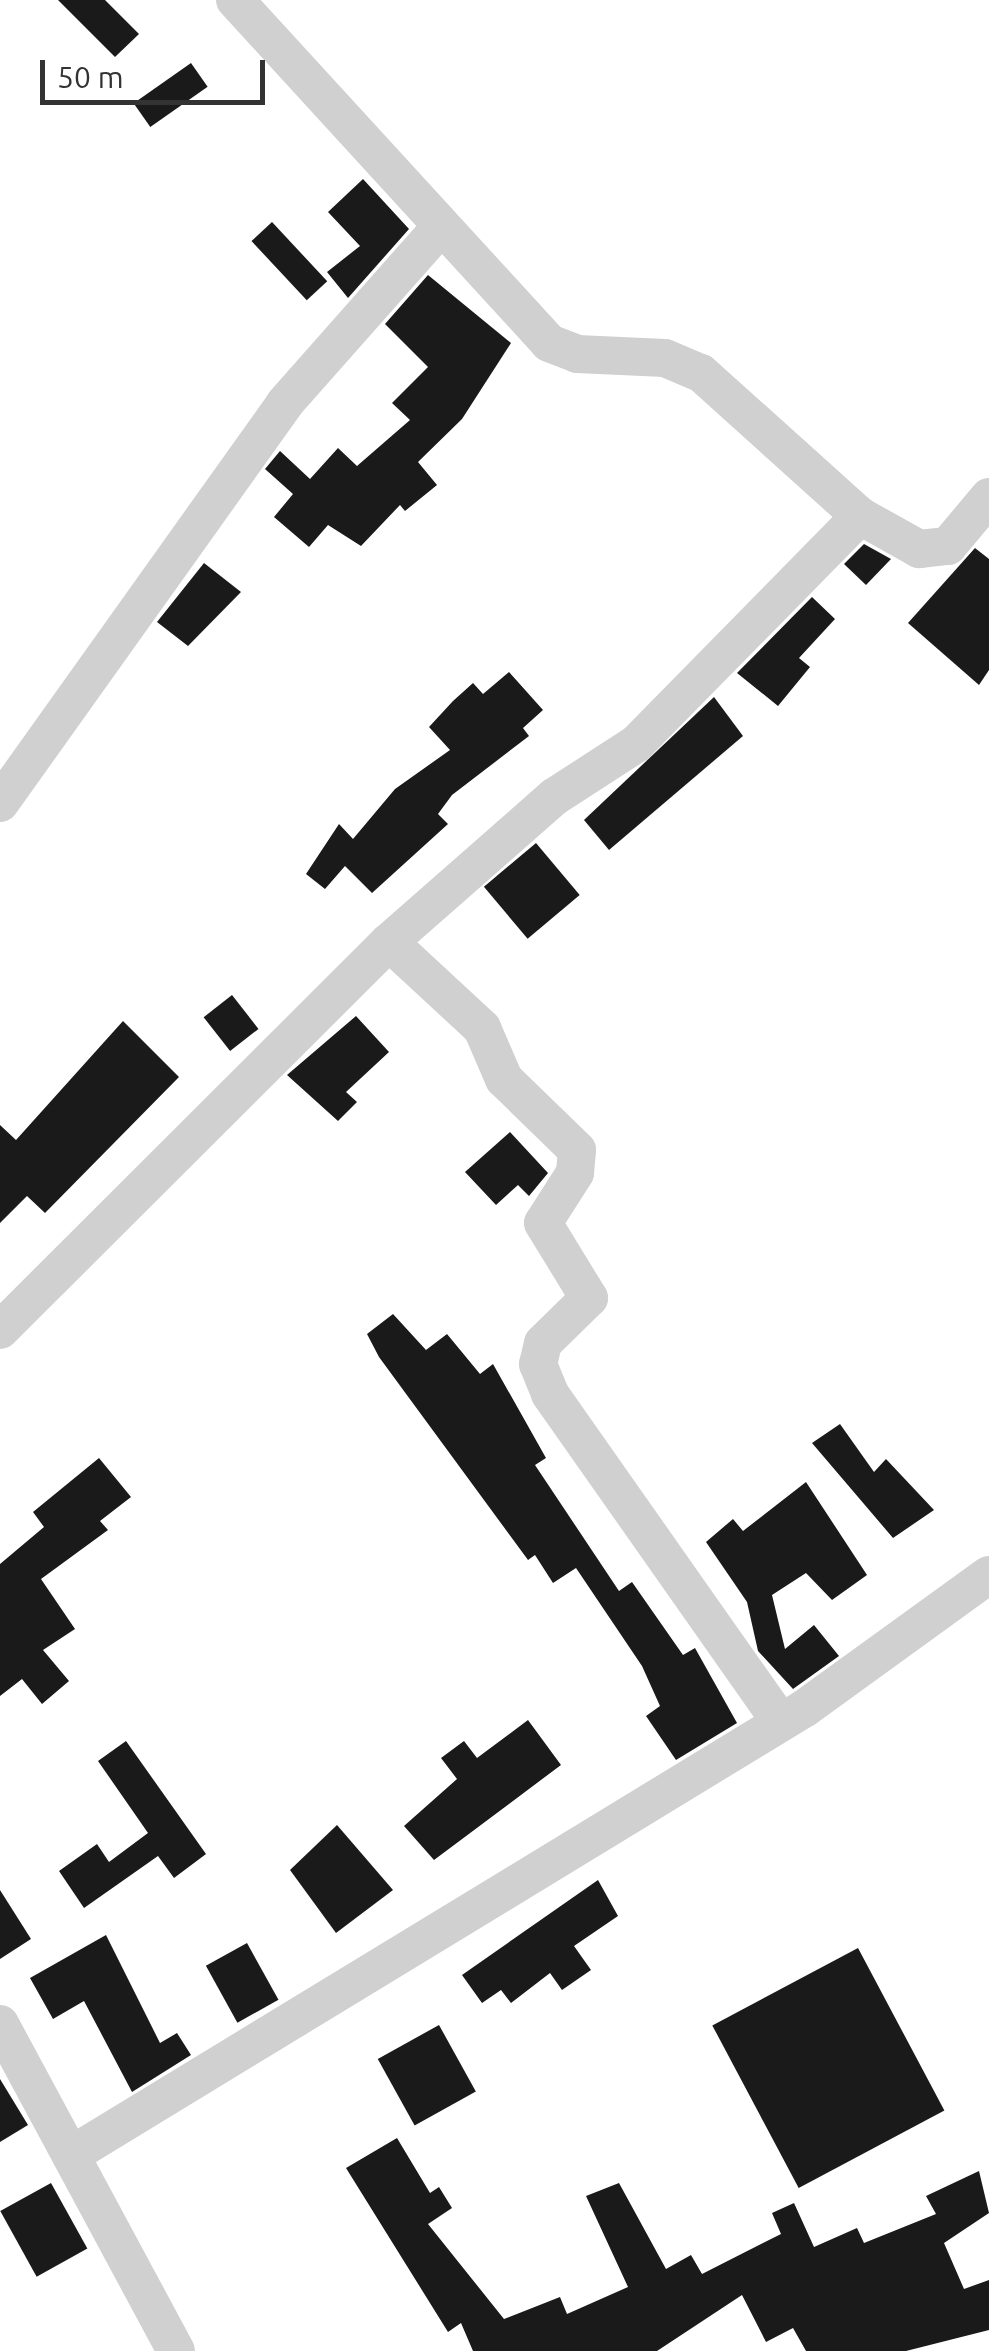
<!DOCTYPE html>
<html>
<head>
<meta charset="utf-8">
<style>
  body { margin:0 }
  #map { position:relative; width:989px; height:2351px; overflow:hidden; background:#fff; font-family:Ubuntu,sans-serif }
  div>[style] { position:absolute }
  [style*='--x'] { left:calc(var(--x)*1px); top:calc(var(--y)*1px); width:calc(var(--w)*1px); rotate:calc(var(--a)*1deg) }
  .building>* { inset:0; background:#1a1a1a; transform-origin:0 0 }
  .minor>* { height:38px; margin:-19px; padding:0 19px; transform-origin:19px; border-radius:19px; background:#d0d0d0 }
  span { translate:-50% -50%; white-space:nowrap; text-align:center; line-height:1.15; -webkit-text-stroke:10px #fff; paint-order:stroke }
  .scale { position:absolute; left:40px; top:60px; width:225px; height:45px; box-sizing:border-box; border:5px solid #333; border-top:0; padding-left:12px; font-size:30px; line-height:35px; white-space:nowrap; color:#333; -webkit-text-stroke:8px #fff; paint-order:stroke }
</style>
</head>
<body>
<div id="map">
  <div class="building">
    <div style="clip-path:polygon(58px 0,105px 0,139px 34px,115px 57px)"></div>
    <div style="left:191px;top:63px;width:29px;height:70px;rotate:55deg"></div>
    <div style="clip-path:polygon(363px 179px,409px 229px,348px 298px,327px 272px,360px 246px,328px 212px)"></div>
    <div style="left:272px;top:222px;width:81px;height:28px;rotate:47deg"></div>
    <div style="clip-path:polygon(428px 275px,511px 343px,462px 419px,418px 462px,437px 485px,405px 511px,400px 505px,361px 546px,328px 525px,309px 547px,274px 517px,293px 494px,265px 469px,280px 451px,310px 479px,338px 448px,357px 466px,410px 420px,392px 403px,428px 367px,385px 324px)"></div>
    <div style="clip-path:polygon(864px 544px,891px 559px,866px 585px,844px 564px)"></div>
    <div style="clip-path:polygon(975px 548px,989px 559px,989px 670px,979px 685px,908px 623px)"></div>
    <div style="clip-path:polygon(204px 563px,241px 592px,188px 646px,157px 622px)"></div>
    <div style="clip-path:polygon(812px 597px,835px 619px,799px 658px,810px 667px,778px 706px,737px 673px)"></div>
    <div style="clip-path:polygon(509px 672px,543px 710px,523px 728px,529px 736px,452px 795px,438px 814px,448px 824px,372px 893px,345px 866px,325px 889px,306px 874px,339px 824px,353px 839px,395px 789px,450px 750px,429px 727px,453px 701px,473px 683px,483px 694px)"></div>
    <div style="clip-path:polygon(714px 697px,743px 736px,609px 850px,584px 820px)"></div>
    <div style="left:536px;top:843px;width:68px;height:68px;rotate:50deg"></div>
    <div style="left:232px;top:995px;width:43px;height:36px;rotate:52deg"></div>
    <div style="clip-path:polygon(356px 1016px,389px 1052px,346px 1092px,357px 1102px,338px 1121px,287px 1075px)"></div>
    <div style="clip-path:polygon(123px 1021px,179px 1077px,45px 1213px,27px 1196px,0 1223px,0 1125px,16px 1140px)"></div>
    <div style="clip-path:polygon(510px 1132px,548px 1173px,529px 1196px,518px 1185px,496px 1205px,465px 1172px)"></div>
    <div style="clip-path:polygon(393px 1314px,426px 1350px,447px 1334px,480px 1374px,493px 1364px,546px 1458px,535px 1465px,619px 1591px,632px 1582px,683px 1655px,695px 1648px,737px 1723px,676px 1760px,646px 1716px,660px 1706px,642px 1666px,576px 1568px,553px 1583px,535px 1555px,528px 1560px,379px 1357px,367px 1334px)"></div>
    <div style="clip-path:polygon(840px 1424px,874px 1472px,886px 1459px,934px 1510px,893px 1538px,812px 1443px)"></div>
    <div style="clip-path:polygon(99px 1458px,131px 1497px,100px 1521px,108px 1530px,41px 1579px,75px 1629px,43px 1650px,69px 1681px,42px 1704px,22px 1679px,0 1696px,0 1564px,44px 1527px,33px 1512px)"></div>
    <div style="clip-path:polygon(806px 1482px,867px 1575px,832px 1600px,806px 1573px,772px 1595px,785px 1649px,814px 1625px,839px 1656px,793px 1689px,758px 1651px,747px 1602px,706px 1542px,733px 1519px,743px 1531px)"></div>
    <div style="clip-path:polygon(528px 1720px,561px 1765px,434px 1860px,404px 1826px,457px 1779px,441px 1758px,464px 1741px,477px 1758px)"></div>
    <div style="clip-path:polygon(126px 1741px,206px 1854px,174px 1878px,158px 1856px,84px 1908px,59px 1871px,97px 1844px,109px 1862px,148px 1833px,98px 1761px)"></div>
    <div style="clip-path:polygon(337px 1825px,393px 1890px,336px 1933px,290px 1870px)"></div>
    <div style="clip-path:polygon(598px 1880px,618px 1916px,574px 1946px,591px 1970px,562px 1990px,550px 1973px,511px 2003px,501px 1990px,482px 2003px,462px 1975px)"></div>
    <div style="clip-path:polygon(0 1890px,31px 1939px,0 1959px)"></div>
    <div style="clip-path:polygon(106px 1935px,160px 2043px,177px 2033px,191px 2055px,132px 2092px,84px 2001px,53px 2019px,30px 1978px)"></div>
    <div style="left:247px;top:1943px;width:65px;height:47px;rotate:61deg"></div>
    <div style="left:858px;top:1948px;width:184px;height:165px;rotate:62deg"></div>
    <div style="left:439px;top:2025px;width:76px;height:70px;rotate:61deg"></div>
    <div style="clip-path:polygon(0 2079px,28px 2125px,0 2142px)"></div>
    <div style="clip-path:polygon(397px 2138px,430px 2193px,439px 2187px,452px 2208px,428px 2224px,504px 2319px,560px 2297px,567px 2314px,628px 2287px,586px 2196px,619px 2183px,666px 2269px,691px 2255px,702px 2274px,781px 2234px,772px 2213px,794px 2203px,814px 2247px,857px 2228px,864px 2243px,936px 2214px,926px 2196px,979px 2171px,989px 2213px,944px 2243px,964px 2289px,989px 2280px,989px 2330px,906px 2351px,806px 2351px,793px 2328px,766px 2342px,742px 2295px,657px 2351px,473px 2351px,461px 2323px,448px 2332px,346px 2168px)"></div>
    <div style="left:51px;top:2183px;width:75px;height:58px;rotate:61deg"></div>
  </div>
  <div class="minor">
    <div style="--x:235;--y:0;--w:465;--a:47.5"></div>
    <div style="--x:549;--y:343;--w:30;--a:21"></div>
    <div style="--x:577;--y:354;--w:88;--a:2.6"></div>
    <div style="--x:665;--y:358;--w:39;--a:23"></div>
    <div style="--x:701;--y:373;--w:214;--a:42"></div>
    <div style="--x:860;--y:516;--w:68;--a:29.2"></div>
    <div style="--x:919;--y:549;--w:29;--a:-6"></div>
    <div style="--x:948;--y:546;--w:64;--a:-50.1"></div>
    <div style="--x:0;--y:803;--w:491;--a:-54.5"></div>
    <div style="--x:285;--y:403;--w:232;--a:-48.5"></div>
    <div style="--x:389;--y:942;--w:127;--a:42.8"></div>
    <div style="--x:482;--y:1028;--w:56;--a:66.7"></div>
    <div style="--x:504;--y:1079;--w:102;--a:44.2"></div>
    <div style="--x:577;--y:1150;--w:23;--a:95"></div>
    <div style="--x:575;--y:1173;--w:59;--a:122.6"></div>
    <div style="--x:543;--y:1223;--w:88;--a:58.5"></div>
    <div style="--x:589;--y:1298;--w:64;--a:135.6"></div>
    <div style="--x:543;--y:1343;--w:22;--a:103"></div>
    <div style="--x:538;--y:1364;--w:32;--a:68"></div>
    <div style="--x:550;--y:1394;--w:400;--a:54.9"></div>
    <div style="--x:0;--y:1330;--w:549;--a:-44.93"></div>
    <div style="--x:389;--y:942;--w:220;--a:-41.3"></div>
    <div style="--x:554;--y:797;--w:98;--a:-32.9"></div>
    <div style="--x:636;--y:744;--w:320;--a:-45.5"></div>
    <div style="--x:0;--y:2024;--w:371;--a:61.7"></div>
    <div style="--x:71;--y:2155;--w:859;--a:-31.34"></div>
    <div style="--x:805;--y:1708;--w:227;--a:-35.9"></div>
  </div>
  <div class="scale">50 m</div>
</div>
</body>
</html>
